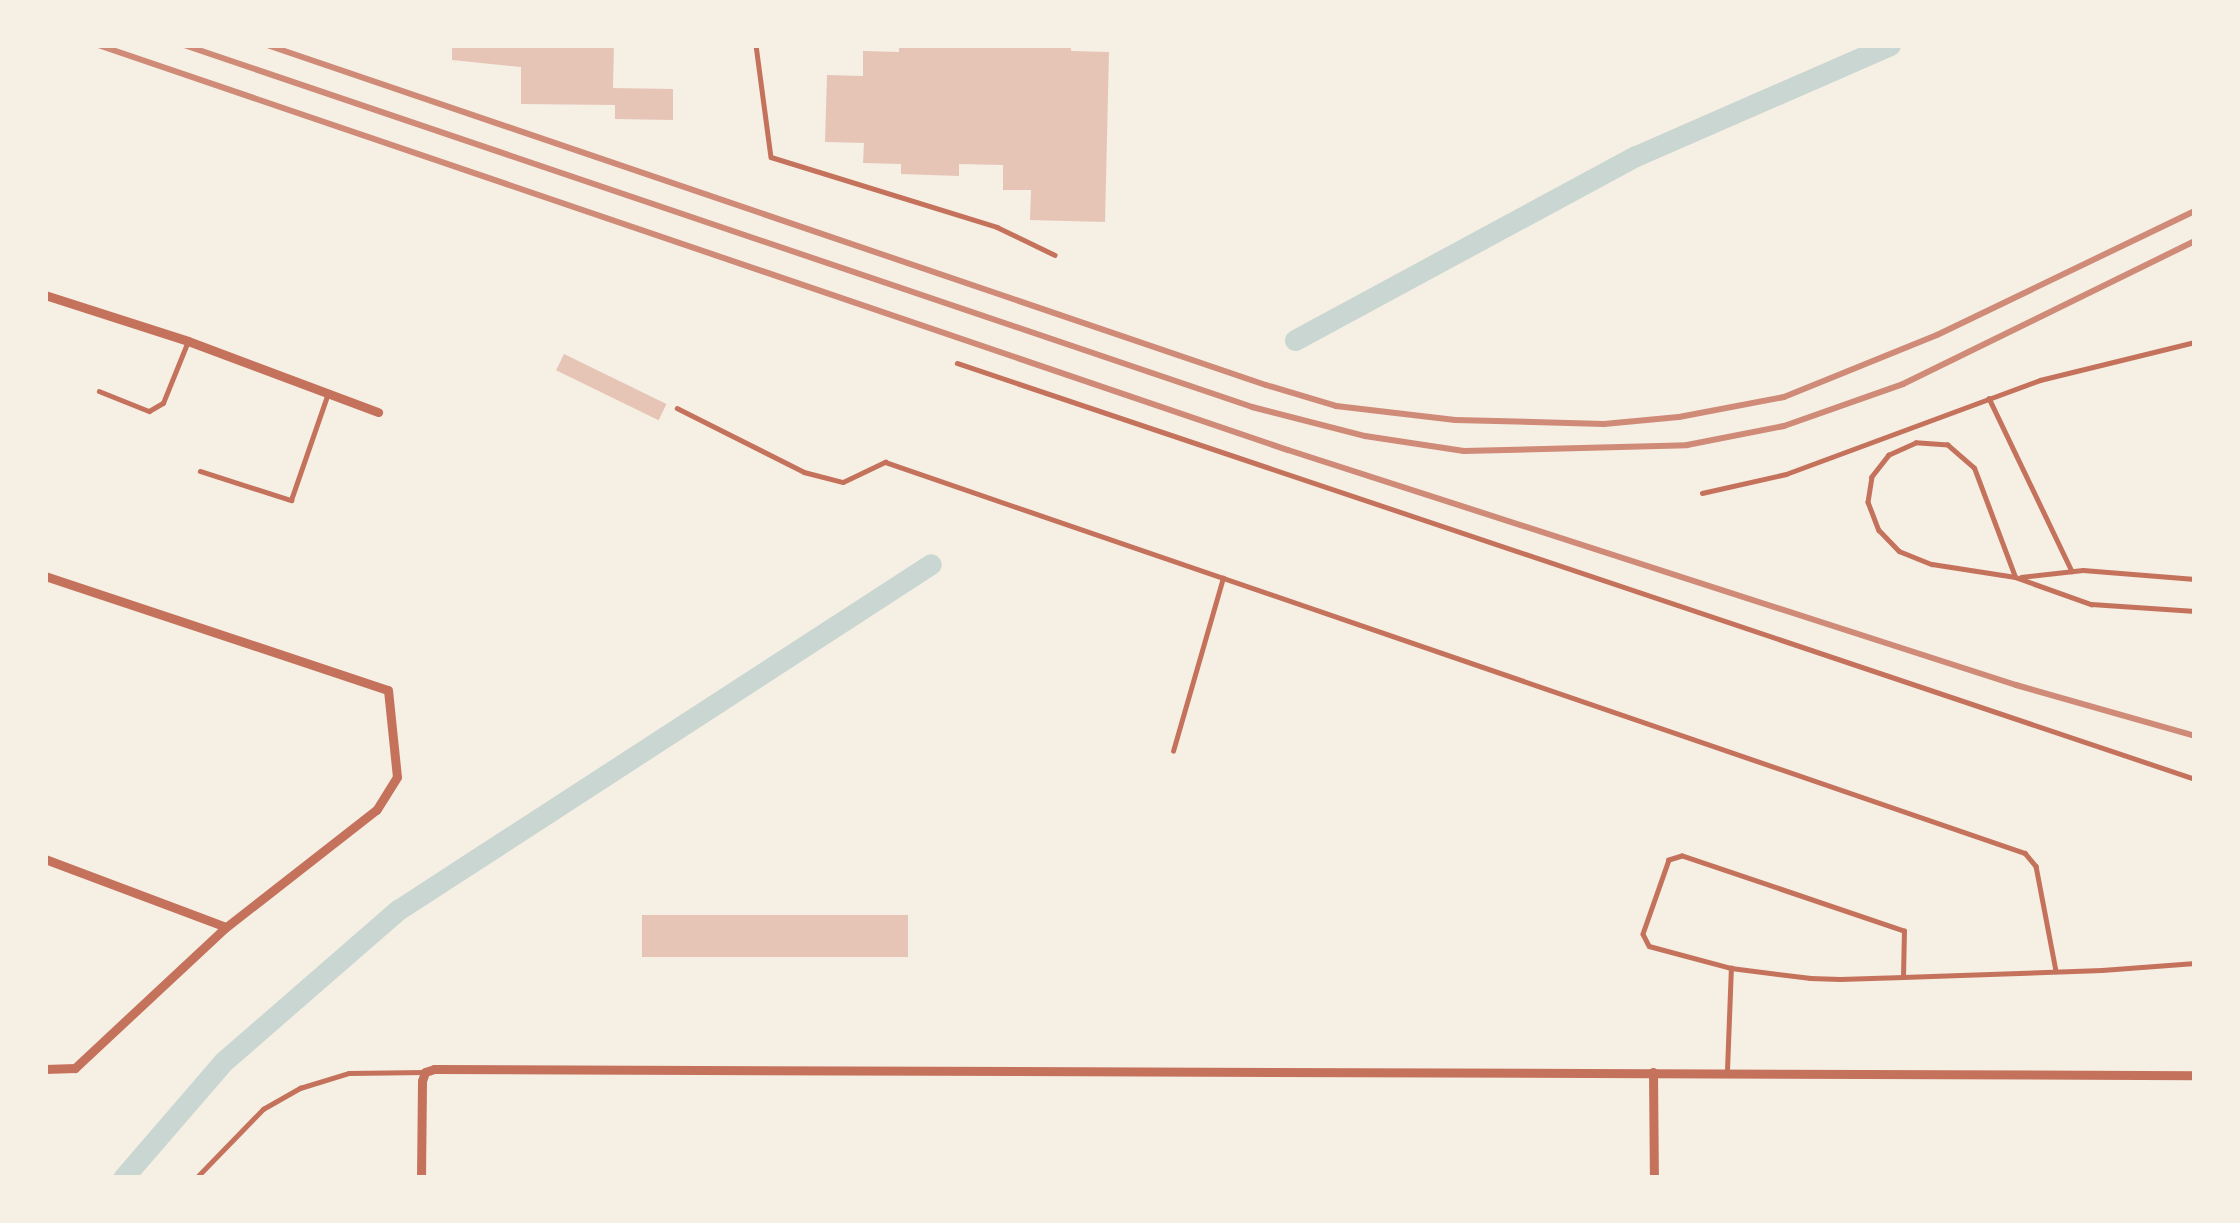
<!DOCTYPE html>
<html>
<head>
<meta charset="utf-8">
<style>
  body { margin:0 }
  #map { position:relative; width:2240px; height:1223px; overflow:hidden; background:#f6efe4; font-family:Raleway,sans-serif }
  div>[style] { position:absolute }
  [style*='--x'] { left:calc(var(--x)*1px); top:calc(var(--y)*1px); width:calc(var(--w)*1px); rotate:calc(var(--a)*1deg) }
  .canal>* { height:21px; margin:-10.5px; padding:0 10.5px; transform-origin:10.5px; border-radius:10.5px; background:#c9d6d2 }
  .building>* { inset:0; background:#e6c5b7; transform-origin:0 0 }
  .service>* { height:4.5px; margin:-2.25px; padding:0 2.25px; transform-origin:2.25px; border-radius:2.25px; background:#c5725c }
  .minor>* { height:9px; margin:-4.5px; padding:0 4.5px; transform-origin:4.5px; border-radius:4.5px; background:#c5725c }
  .rail>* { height:6px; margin:-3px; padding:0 3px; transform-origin:3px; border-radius:3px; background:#cf8b77 }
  span { translate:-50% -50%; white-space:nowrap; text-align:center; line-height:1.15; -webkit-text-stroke:9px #f6efe4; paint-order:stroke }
  .frame { position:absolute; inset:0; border:48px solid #f6efe4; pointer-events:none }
</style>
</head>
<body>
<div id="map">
  <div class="canal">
    <div style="--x:1295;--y:340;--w:387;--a:-28.4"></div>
    <div style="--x:1636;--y:156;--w:277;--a:-23.6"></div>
    <div style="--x:123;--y:1178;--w:153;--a:-49.2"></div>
    <div style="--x:223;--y:1062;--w:232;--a:-41"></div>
    <div style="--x:398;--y:910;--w:635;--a:-32.99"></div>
  </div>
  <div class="building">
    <div style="clip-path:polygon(452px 45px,614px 45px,613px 88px,673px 89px,673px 120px,615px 119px,615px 105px,521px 104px,521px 67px,452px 60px)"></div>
    <div style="clip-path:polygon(899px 45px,1071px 45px,1071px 51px,1109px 52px,1105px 222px,1030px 220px,1031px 190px,1003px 190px,1003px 165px,959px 164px,959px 176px,901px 174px,901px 164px,863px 163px,864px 143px,825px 142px,827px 75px,863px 76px,863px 51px,899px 52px)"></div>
    <div style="left:564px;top:354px;width:114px;height:18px;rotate:26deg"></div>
    <div style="left:642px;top:915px;width:266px;height:42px"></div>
  </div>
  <div class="service">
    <div style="--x:756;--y:45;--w:113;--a:82.4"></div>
    <div style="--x:771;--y:157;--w:237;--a:17.2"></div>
    <div style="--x:997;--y:227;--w:64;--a:25.8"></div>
    <div style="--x:957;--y:363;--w:1306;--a:18.57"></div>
    <div style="--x:99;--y:391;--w:54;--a:21.8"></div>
    <div style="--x:149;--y:411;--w:16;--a:-30"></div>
    <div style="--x:163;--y:403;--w:67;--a:-68"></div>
    <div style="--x:1989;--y:398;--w:192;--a:64.4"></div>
    <div style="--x:677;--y:408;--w:142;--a:26.7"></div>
    <div style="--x:804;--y:472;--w:40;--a:14.4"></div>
    <div style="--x:843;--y:482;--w:47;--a:-25.5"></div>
    <div style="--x:885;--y:462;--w:1205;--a:18.93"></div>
    <div style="--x:2025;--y:853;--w:17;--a:50"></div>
    <div style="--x:2036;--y:866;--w:107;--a:79.2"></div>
    <div style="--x:200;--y:471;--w:96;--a:17.7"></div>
    <div style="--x:291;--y:500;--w:113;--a:-70.9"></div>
    <div style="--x:1702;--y:493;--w:86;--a:-12.7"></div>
    <div style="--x:1786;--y:474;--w:271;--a:-20.3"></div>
    <div style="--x:2040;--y:380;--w:160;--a:-13.8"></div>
    <div style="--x:2015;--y:577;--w:116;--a:-110.6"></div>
    <div style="--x:1974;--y:468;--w:35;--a:-139"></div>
    <div style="--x:1948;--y:445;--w:32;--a:-176"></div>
    <div style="--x:1916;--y:443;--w:30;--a:156"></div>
    <div style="--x:1889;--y:455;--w:28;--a:128"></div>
    <div style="--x:1872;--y:477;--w:25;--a:99"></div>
    <div style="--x:1868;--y:502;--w:30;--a:69"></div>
    <div style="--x:1879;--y:530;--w:29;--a:46"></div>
    <div style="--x:1899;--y:551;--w:35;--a:22"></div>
    <div style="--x:1932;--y:564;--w:84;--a:8.9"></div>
    <div style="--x:2015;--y:577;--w:81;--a:19.6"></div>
    <div style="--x:2091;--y:604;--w:104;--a:3.9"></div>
    <div style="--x:2021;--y:577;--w:62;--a:-6.4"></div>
    <div style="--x:2083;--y:570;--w:112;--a:4.6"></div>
    <div style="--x:1173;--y:751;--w:180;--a:-73.9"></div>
    <div style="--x:1903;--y:977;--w:46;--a:-88.8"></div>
    <div style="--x:1904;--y:931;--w:234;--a:-161.3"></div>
    <div style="--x:1682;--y:856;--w:14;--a:163"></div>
    <div style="--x:1669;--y:860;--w:78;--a:109.4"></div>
    <div style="--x:1643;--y:934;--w:13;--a:63"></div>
    <div style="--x:1649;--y:946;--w:85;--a:15"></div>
    <div style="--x:1731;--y:968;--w:80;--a:7.2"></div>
    <div style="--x:1810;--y:978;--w:30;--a:2"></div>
    <div style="--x:1840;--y:979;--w:63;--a:-1.8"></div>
    <div style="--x:1903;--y:977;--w:199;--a:-2"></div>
    <div style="--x:2102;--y:970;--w:93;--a:-4.3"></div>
    <div style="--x:1727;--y:1070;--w:102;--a:-87.8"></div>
    <div style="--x:196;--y:1178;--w:96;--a:-45.8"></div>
    <div style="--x:263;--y:1109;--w:43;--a:-29.6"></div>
    <div style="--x:300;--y:1088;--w:51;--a:-17"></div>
    <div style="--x:349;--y:1073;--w:76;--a:-0.8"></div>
  </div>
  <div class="minor">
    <div style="--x:45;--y:295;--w:150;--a:17.8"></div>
    <div style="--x:188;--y:341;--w:203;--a:20.5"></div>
    <div style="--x:45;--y:576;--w:361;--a:18.4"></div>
    <div style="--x:388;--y:690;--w:87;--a:84.1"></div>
    <div style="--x:397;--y:777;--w:39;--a:122"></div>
    <div style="--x:376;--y:810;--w:190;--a:142"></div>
    <div style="--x:226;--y:927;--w:207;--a:137"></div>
    <div style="--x:75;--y:1068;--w:30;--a:178"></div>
    <div style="--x:45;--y:859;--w:193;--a:20.6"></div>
    <div style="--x:1653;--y:1072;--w:106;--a:89.5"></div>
    <div style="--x:421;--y:1178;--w:97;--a:-89.4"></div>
    <div style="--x:422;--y:1081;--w:9;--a:-72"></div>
    <div style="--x:425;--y:1072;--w:9;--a:-18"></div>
    <div style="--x:434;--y:1069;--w:1761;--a:0.2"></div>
  </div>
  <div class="rail">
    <div style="--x:98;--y:45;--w:1257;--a:18.8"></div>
    <div style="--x:1288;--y:450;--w:765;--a:17.89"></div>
    <div style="--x:2016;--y:685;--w:186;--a:15.9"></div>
    <div style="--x:184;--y:45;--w:1128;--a:18.72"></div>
    <div style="--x:1252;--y:407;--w:117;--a:14.4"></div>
    <div style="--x:1365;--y:436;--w:100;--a:8.6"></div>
    <div style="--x:1464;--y:451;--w:223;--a:-1.5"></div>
    <div style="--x:1687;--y:445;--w:99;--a:-11.1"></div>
    <div style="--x:1784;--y:426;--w:126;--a:-19.4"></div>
    <div style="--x:1903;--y:384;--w:325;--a:-26.1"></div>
    <div style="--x:267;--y:45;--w:1055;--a:18.8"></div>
    <div style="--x:1266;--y:385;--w:73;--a:16.7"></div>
    <div style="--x:1336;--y:406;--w:120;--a:6.7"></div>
    <div style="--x:1455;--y:420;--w:149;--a:1.5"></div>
    <div style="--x:1604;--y:424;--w:75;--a:-5.3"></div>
    <div style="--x:1679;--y:417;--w:107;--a:-10.8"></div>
    <div style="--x:1784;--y:397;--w:165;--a:-22.1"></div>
    <div style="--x:1937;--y:335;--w:286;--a:-25.7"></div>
  </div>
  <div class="frame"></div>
</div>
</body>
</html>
